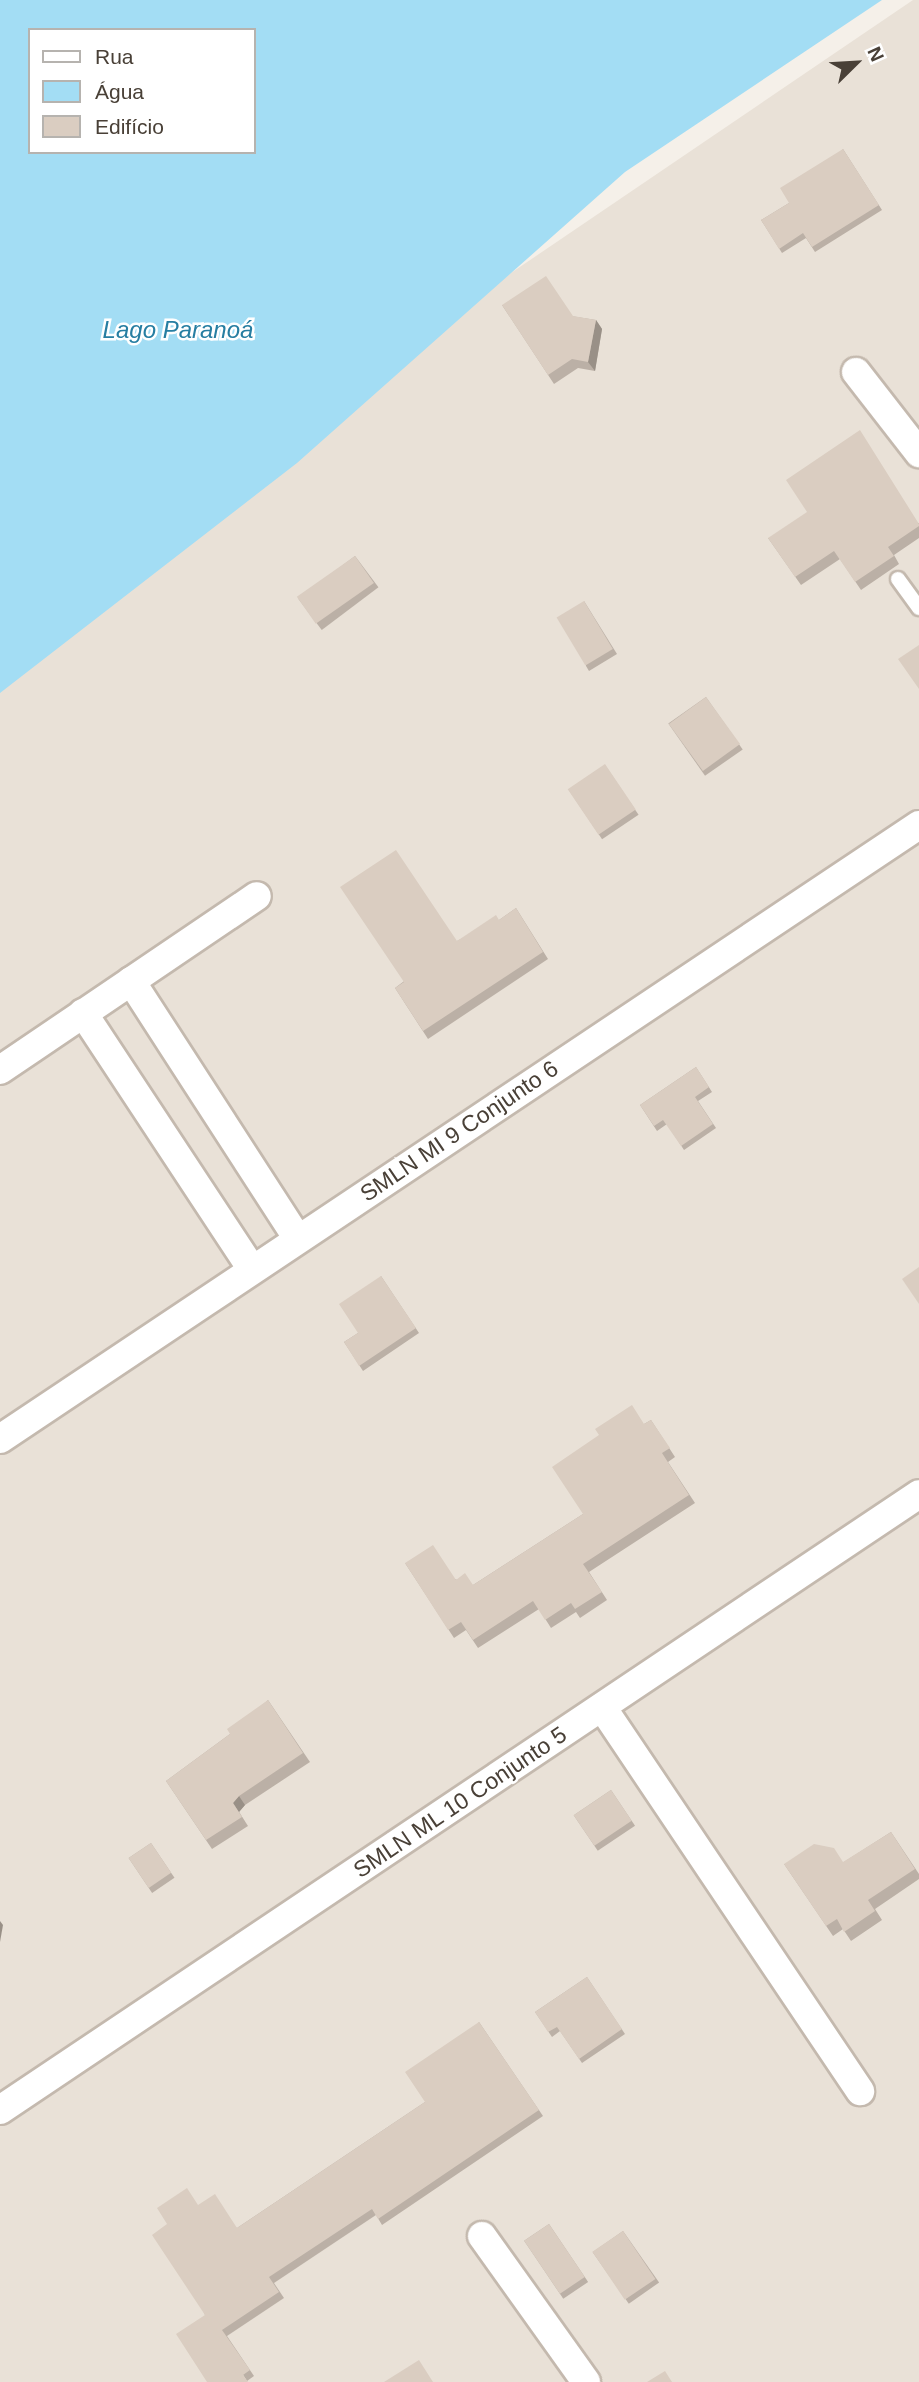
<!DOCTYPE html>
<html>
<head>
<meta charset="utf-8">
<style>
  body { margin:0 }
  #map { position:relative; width:919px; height:2382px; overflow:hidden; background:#f5f0e9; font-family:Arial,sans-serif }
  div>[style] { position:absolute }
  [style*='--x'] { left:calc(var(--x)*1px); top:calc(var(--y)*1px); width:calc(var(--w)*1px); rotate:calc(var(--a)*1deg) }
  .residential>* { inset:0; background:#e9e1d7 }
  .water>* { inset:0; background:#a3ddf4 }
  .roads { filter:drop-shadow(2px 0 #c4b9ae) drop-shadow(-2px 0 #c4b9ae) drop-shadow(0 2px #c4b9ae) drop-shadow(0 -2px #c4b9ae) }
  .lane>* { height:14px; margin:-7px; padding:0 7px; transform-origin:7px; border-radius:7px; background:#fff }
  .street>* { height:28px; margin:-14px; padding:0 14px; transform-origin:14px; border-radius:14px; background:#fff }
  .wall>* { inset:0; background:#bbb0a6; transform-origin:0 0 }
  .shaded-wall>* { inset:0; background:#999087 }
  .building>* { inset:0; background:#dacdc1; transform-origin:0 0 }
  span { translate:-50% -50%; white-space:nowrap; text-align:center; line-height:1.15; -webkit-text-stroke:5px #fff; paint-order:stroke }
  .street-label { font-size:23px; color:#494037 }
  .water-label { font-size:24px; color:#267ea2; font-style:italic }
  .legend { position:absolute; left:28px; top:28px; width:228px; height:126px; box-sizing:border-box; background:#fff; border:2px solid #b6b3af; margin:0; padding:9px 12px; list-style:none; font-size:21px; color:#494037 }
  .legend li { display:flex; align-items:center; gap:14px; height:35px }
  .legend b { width:35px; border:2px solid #b6b3af }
  .north { position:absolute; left:821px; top:28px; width:70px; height:70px; -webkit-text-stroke:5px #fff; paint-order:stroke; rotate:66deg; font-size:19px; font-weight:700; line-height:28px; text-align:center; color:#494037 }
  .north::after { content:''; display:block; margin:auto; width:24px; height:32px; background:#494037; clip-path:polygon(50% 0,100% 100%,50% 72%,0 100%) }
</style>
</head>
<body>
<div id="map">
  <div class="residential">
    <div style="clip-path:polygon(913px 0,919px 0,919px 2382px,0 2382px,0 620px)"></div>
  </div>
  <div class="water">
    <div style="clip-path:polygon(evenodd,0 0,882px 0,625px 172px,297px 463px,0 693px,0 0,30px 30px,254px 30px,254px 152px,30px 152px,30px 30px)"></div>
  </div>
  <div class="roads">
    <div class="lane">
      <div style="--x:898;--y:579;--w:36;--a:54"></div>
    </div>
    <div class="street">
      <div style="--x:856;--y:372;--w:103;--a:52.1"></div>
      <div style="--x:131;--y:981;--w:307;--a:57.1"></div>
      <div style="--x:83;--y:1013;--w:307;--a:56.6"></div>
      <div style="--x:0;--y:1070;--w:310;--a:-34.1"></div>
      <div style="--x:0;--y:1439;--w:1105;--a:-33.75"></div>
      <div style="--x:602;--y:1707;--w:463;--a:56.1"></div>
      <div style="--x:0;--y:2110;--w:1106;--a:-33.83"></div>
      <div style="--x:482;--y:2236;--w:179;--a:54.5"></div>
    </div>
  </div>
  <div class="wall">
    <div style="clip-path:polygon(843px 149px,882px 210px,815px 252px,806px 238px,782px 253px,761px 220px,789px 203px)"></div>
    <div style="clip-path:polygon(502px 305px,596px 320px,602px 329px,595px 371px,578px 368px,554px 384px)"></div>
    <div style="clip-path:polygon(919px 523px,919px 538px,894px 555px,899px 564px,861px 590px,840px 559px,801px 585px,768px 538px)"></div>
    <div style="left:355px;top:556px;width:39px;height:71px;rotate:53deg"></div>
    <div style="clip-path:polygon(584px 601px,617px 654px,589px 671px,586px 666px)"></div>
    <div style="left:706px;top:697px;width:64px;height:46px;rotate:55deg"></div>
    <div style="left:605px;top:765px;width:60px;height:44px;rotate:56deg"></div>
    <div style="clip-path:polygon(516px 908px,548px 959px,428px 1039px,395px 988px,457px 941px,499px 920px)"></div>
    <div style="clip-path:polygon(696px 1067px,712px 1092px,698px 1101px,716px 1128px,684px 1150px,667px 1124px,657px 1131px,640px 1105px)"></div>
    <div style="clip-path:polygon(381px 1276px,419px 1333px,363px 1371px,344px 1342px,358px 1333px)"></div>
    <div style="clip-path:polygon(651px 1420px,675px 1457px,668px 1462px,695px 1503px,589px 1572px,607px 1600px,580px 1618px,576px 1612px,551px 1628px,539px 1609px,478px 1648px,466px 1630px,454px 1638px,405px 1563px,473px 1585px,583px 1514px,599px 1435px,644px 1424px)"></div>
    <div style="clip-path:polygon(268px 1700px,310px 1762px,245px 1805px,239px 1812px,248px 1826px,212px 1849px,166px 1781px,230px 1734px)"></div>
    <div style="left:611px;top:1790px;width:43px;height:45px;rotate:56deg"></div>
    <div style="clip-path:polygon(891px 1832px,919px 1874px,919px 1879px,875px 1909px,882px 1920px,851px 1941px,843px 1929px,833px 1936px,784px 1864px,844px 1862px)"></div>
    <div style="left:151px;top:1843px;width:42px;height:27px;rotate:56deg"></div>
    <div style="clip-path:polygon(587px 1977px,625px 2034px,582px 2063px,560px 2031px,552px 2037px,535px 2012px)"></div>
    <div style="clip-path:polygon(479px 2022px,543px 2116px,382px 2225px,376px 2215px,274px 2283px,284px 2298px,227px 2336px,254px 2376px,247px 2381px,205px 2315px,167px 2224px,198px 2205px,237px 2228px,425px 2102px)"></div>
    <div style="left:549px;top:2224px;width:70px;height:30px;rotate:56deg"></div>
    <div style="left:623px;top:2231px;width:63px;height:37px;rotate:55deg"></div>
  </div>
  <div class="shaded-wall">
    <div style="clip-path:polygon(596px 320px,602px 329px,595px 371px,588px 362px)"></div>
    <div style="clip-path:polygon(239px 1796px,245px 1805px,239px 1812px,248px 1826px,233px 1803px)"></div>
    <div style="clip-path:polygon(0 1921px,3px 1925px,0 1942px)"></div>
  </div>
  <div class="building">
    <div style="clip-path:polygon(843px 149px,879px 205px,812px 247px,803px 233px,779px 249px,761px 220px,789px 203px,780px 188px)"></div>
    <div style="clip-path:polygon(546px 276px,573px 316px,596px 320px,588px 362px,572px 359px,548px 375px,502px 305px)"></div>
    <div style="clip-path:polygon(860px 430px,919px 524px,919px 526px,888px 547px,894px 556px,855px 582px,834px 551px,795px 577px,768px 538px,807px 512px,786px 480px)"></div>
    <div style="left:355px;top:556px;width:33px;height:71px;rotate:55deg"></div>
    <div style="left:584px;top:601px;width:56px;height:32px;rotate:59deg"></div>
    <div style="clip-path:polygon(919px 645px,919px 689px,898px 659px)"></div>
    <div style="left:706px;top:697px;width:58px;height:46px;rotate:54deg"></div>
    <div style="left:605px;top:764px;width:55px;height:45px;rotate:56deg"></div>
    <div style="clip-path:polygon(396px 850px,457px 941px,496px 915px,499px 920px,516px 908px,543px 952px,423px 1031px,395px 988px,404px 982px,340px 887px)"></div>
    <div style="clip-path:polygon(696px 1067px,709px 1087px,695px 1097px,713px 1124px,681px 1146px,663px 1120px,654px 1126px,640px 1105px)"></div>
    <div style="clip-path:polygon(919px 1267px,919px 1304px,902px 1279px)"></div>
    <div style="clip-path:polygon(381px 1276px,416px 1328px,359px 1366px,344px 1342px,358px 1333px,339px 1304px)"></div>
    <div style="clip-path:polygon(632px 1405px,644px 1424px,651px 1420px,670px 1448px,662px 1453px,689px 1495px,583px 1564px,602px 1592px,575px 1609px,571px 1603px,545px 1620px,533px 1601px,473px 1640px,461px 1622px,448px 1630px,405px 1563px,433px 1545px,456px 1580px,465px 1573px,473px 1585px,583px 1514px,552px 1467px,599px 1435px,595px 1429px)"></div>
    <div style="clip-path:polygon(268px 1700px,303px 1753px,239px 1796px,233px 1803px,242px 1817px,206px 1840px,166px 1781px,230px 1734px,227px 1729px)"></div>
    <div style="left:611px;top:1790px;width:37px;height:45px;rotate:56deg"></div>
    <div style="clip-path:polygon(891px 1832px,915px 1869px,868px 1900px,875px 1911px,844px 1932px,837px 1919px,826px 1926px,784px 1864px,814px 1844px,834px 1848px,843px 1862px)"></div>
    <div style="left:151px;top:1843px;width:36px;height:27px;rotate:56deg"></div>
    <div style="clip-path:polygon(587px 1977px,622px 2029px,579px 2059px,557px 2027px,548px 2032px,535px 2012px)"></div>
    <div style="clip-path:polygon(479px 2022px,539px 2110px,378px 2219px,372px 2209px,269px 2277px,279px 2292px,222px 2330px,250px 2370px,243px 2375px,248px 2382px,207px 2382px,176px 2334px,205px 2315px,152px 2235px,167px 2224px,157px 2208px,187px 2188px,198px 2205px,215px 2194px,237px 2228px,425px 2102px,405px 2072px)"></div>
    <div style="left:549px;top:2224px;width:64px;height:30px;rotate:56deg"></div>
    <div style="left:623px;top:2231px;width:58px;height:37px;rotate:56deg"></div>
    <div style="clip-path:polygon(419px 2360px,433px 2382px,384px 2382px)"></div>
    <div style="clip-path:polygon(665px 2371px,672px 2382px,647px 2382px)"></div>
  </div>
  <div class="street-label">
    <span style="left:459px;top:1131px;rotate:-34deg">SMLN MI 9 Conjunto 6</span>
    <span style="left:460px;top:1802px;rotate:-34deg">SMLN ML 10 Conjunto 5</span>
  </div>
  <div class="water-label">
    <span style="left:178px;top:330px">Lago Paranoá</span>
  </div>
  <ul class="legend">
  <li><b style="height:9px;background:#fff"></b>Rua</li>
  <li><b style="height:19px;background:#a3ddf4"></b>Água</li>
  <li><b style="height:19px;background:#dacdc1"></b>Edifício</li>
  </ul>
  <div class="north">N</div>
</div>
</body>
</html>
